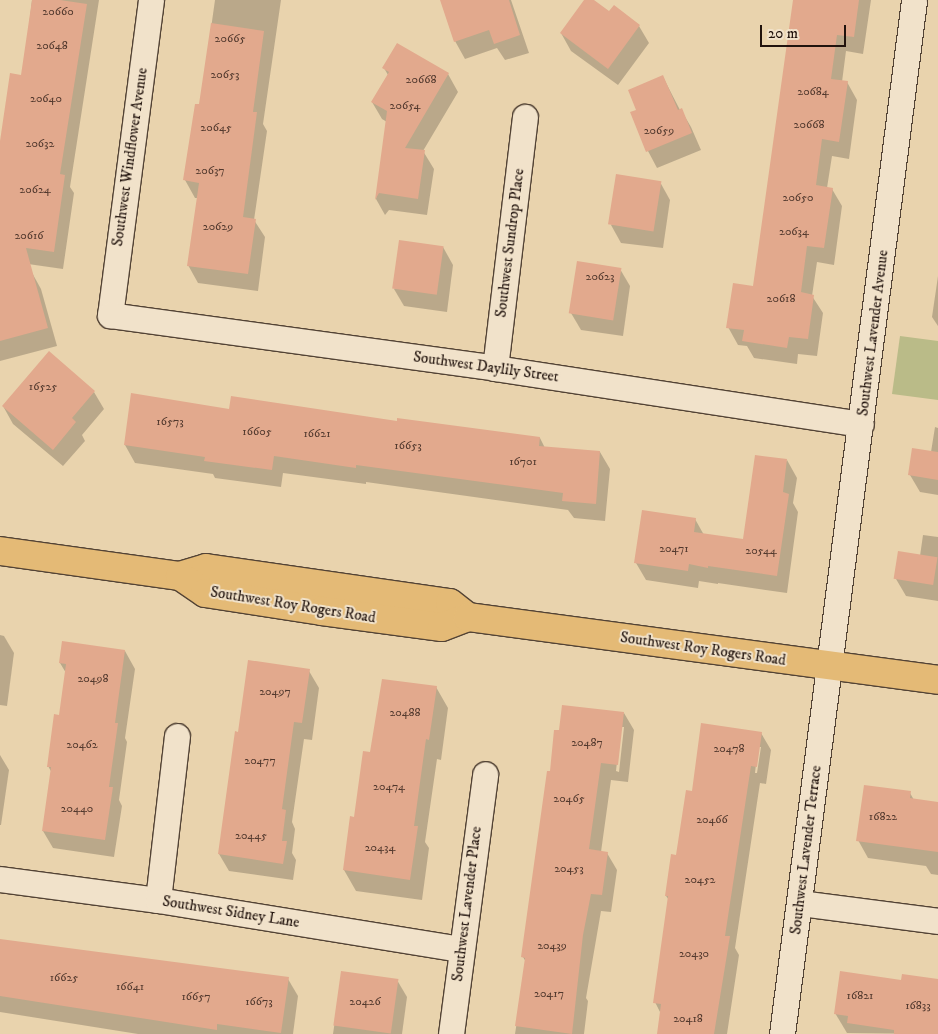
<!DOCTYPE html>
<html>
<head>
<meta charset="utf-8">
<style>
  body { margin:0 }
  #map { position:relative; width:938px; height:1034px; overflow:hidden; background:#e9d3ad; font-family:"IM FELL DW Pica",serif }
  div>[style] { position:absolute }
  [style*='--x'] { left:calc(var(--x)*1px); top:calc(var(--y)*1px); width:calc(var(--w)*1px); rotate:calc(var(--a)*1deg) }
  .green>* { inset:0; background:#babb88 }
  .shadow>* { inset:0; background:#0003 }
  .building>* { inset:0; background:#e2a98d; transform-origin:0 0 }
  .roads { filter:drop-shadow(1px 0 #534335) drop-shadow(-1px 0 #534335) drop-shadow(0 1px #534335) drop-shadow(0 -1px #534335) }
  .minor>* { height:25px; margin:-12.5px; padding:0 12.5px; transform-origin:12.5px; border-radius:12.5px; background:#f1e2ca }
  .primary>* { height:28px; margin:-14px; padding:0 14px; transform-origin:14px; border-radius:14px; background:#e4ba76 }
  span { translate:-50% -50%; white-space:nowrap; text-align:center; line-height:1.15; -webkit-text-stroke:4px #f1e2ca; paint-order:stroke }
  .number-label { font-size:12px; color:#51382d }
  .number-label span { -webkit-text-stroke-width:0 }
  .street-label { font-size:15px; color:#21130d }
  .scale { position:absolute; left:760px; top:25px; width:86px; height:22px; box-sizing:border-box; border:2px solid #21130d; border-top:0; padding-left:6px; font-size:15px; line-height:18px; white-space:nowrap; color:#21130d; -webkit-text-stroke:4px #f1e2ca; paint-order:stroke }
</style>
</head>
<body>
<div id="map">
  <div class="green">
    <div style="clip-path:polygon(900px 336px,938px 341px,938px 400px,892px 394px)"></div>
  </div>
  <div class="shadow">
    <div style="clip-path:polygon(32px 0,99px 0,70px 187px,74px 193px,63px 269px,0 260px,0 150px,23px 76px)"></div>
    <div style="clip-path:polygon(215px 0,281px 0,263px 124px,267px 131px,254px 220px,265px 237px,258px 291px,198px 283px,188px 265px,198px 198px,195px 198px,185px 180px,200px 106px)"></div>
    <div style="clip-path:polygon(453px 0,511px 0,529px 53px,505px 60px,497px 48px,465px 59px,455px 41px)"></div>
    <div style="clip-path:polygon(586px 0,592px 0,609px 12px,614px 7px,639px 26px,649px 43px,618px 85px,571px 51px,561px 33px)"></div>
    <div style="clip-path:polygon(794px 0,871px 0,863px 54px,846px 51px,842px 82px,847px 82px,857px 100px,849px 159px,832px 156px,827px 188px,832px 189px,842px 206px,834px 265px,817px 262px,812px 296px,823px 313px,817px 356px,798px 354px,797px 364px,754px 358px,747px 346px,738px 345px,728px 327px,754px 287px)"></div>
    <div style="clip-path:polygon(384px 68px,448px 74px,458px 92px,423px 151px,434px 169px,427px 215px,389px 210px,385px 215px,376px 199px,387px 122px,382px 119px,372px 102px,388px 75px)"></div>
    <div style="clip-path:polygon(663px 77px,680px 110px,681px 110px,691px 127px,701px 150px,657px 168px,648px 151px,638px 111px)"></div>
    <div style="clip-path:polygon(660px 182px,670px 200px,663px 248px,621px 243px,611px 225px)"></div>
    <div style="clip-path:polygon(443px 247px,453px 265px,447px 312px,404px 306px,394px 289px)"></div>
    <div style="clip-path:polygon(620px 269px,630px 286px,623px 336px,581px 330px,571px 313px)"></div>
    <div style="clip-path:polygon(31px 271px,41px 289px,57px 346px,0 361px,0 280px)"></div>
    <div style="clip-path:polygon(938px 276px,938px 326px,932px 317px)"></div>
    <div style="clip-path:polygon(94px 392px,104px 409px,82px 435px,85px 441px,63px 466px,13px 424px,3px 406px)"></div>
    <div style="clip-path:polygon(132px 394px,230px 411px,398px 422px,540px 438px,545px 448px,600px 452px,610px 469px,605px 521px,574px 518px,568px 510px,366px 482px,366px 484px,283px 473px,281px 487px,215px 478px,213px 474px,135px 463px,125px 445px)"></div>
    <div style="clip-path:polygon(935px 427px,938px 428px,938px 495px,920px 492px,910px 475px,931px 452px)"></div>
    <div style="clip-path:polygon(787px 460px,797px 478px,793px 503px,798px 512px,787px 593px,718px 583px,718px 584px,699px 581px,698px 588px,646px 580px,636px 563px,695px 519px,704px 535px,744px 541px)"></div>
    <div style="clip-path:polygon(923px 535px,938px 537px,938px 601px,906px 596px,896px 579px,920px 556px)"></div>
    <div style="clip-path:polygon(0 635px,4px 636px,14px 653px,7px 706px,0 705px)"></div>
    <div style="clip-path:polygon(125px 651px,135px 669px,125px 738px,127px 742px,119px 800px,122px 806px,114px 857px,53px 848px,43px 831px,52px 773px,48px 766px,60px 716px,66px 673px,60px 663px)"></div>
    <div style="clip-path:polygon(309px 671px,319px 688px,312px 740px,304px 739px,292px 822px,295px 829px,292px 853px,296px 860px,293px 880px,229px 871px,219px 854px,239px 733px)"></div>
    <div style="clip-path:polygon(436px 687px,448px 708px,441px 760px,437px 759px,425px 842px,429px 848px,422px 900px,356px 891px,344px 870px,352px 818px,355px 818px,372px 754px)"></div>
    <div style="clip-path:polygon(evenodd,624px 713px,634px 730px,628px 782px,611px 780px,601px 852px,607px 853px,617px 870px,611px 912px,601px 911px,586px 998px,588px 1001px,584px 1034px,515px 1034px,526px 962px,523px 957px,551px 773px,624px 713px,621px 727px,624px 727px,619px 772px,616px 771px,621px 727px)"></div>
    <div style="clip-path:polygon(evenodd,761px 733px,771px 750px,766px 784px,760px 783px,735px 948px,739px 955px,727px 1034px,658px 1034px,661px 1014px,655px 1002px,669px 900px,666px 896px,693px 792px,761px 733px,758px 747px,761px 747px,757px 773px,755px 773px,758px 747px)"></div>
    <div style="clip-path:polygon(0 755px,9px 770px,1px 825px,0 825px)"></div>
    <div style="clip-path:polygon(910px 793px,914px 800px,938px 803px,938px 875px,931px 874px,926px 866px,868px 858px,858px 840px)"></div>
    <div style="clip-path:polygon(0 940px,288px 979px,298px 996px,293px 1034px,138px 1034px,0 1012px)"></div>
    <div style="clip-path:polygon(342px 972px,397px 980px,407px 997px,402px 1034px,333px 1034px)"></div>
    <div style="clip-path:polygon(938px 980px,938px 1034px,847px 1033px,835px 1013px,903px 981px)"></div>
  </div>
  <div class="building">
    <div style="clip-path:polygon(32px 0,60px 0,87px 4px,60px 174px,65px 175px,54px 252px,26px 248px,48px 328px,0 341px,0 141px,10px 73px,21px 75px)"></div>
    <div style="clip-path:polygon(440px 0,509px 0,520px 35px,494px 44px,489px 30px,454px 42px)"></div>
    <div style="clip-path:polygon(584px 0,594px 0,609px 11px,614px 5px,640px 25px,608px 69px,560px 33px)"></div>
    <div style="clip-path:polygon(793px 0,859px 0,854px 37px,837px 35px,831px 79px,848px 81px,839px 142px,822px 139px,816px 185px,833px 188px,824px 248px,807px 246px,801px 292px,814px 295px,808px 339px,789px 337px,787px 348px,742px 341px,744px 330px,726px 328px,733px 283px,753px 286px)"></div>
    <div style="clip-path:polygon(211px 23px,264px 31px,253px 112px,257px 112px,243px 217px,256px 219px,248px 274px,187px 266px,199px 183px,183px 180px,195px 104px,199px 104px)"></div>
    <div style="clip-path:polygon(397px 43px,449px 73px,405px 148px,425px 150px,418px 199px,379px 193px,375px 200px,387px 111px,371px 102px,389px 72px,382px 68px)"></div>
    <div style="clip-path:polygon(663px 75px,678px 110px,682px 108px,692px 133px,646px 152px,630px 112px,636px 110px,628px 90px)"></div>
    <div style="left:616px;top:174px;width:46px;height:51px;rotate:9deg"></div>
    <div style="left:399px;top:240px;width:45px;height:49px;rotate:8deg"></div>
    <div style="left:577px;top:261px;width:45px;height:53px;rotate:9deg"></div>
    <div style="clip-path:polygon(49px 351px,95px 391px,72px 418px,76px 422px,53px 450px,2px 406px)"></div>
    <div style="clip-path:polygon(131px 393px,229px 409px,231px 396px,397px 421px,397px 418px,540px 437px,539px 446px,600px 451px,596px 504px,562px 501px,563px 493px,356px 465px,356px 468px,274px 456px,272px 470px,204px 461px,205px 457px,124px 445px)"></div>
    <div style="clip-path:polygon(912px 448px,938px 452px,938px 480px,908px 475px)"></div>
    <div style="clip-path:polygon(755px 455px,787px 459px,783px 492px,789px 494px,777px 576px,708px 566px,708px 568px,689px 564px,688px 571px,634px 563px,642px 510px,696px 518px,694px 532px,743px 539px)"></div>
    <div style="left:898px;top:551px;width:40px;height:28px;rotate:9deg"></div>
    <div style="clip-path:polygon(62px 641px,125px 650px,115px 723px,118px 723px,109px 787px,113px 787px,105px 840px,42px 831px,51px 767px,47px 767px,54px 714px,59px 715px,66px 664px,59px 663px)"></div>
    <div style="clip-path:polygon(248px 660px,310px 669px,302px 723px,294px 722px,282px 809px,286px 810px,282px 841px,287px 841px,283px 864px,218px 854px,235px 731px,238px 732px)"></div>
    <div style="clip-path:polygon(382px 679px,437px 686px,429px 740px,426px 739px,414px 826px,418px 826px,410px 880px,343px 870px,350px 816px,354px 817px,363px 751px,370px 752px)"></div>
    <div style="clip-path:polygon(562px 705px,624px 712px,618px 765px,601px 763px,589px 849px,608px 852px,602px 895px,591px 894px,583px 935px,572px 1034px,515px 1026px,525px 958px,521px 957px,547px 771px,550px 771px,554px 730px,559px 730px)"></div>
    <div style="clip-path:polygon(701px 723px,762px 732px,757px 767px,751px 766px,725px 936px,730px 936px,714px 1034px,657px 1034px,661px 1004px,653px 1003px,668px 896px,665px 896px,671px 854px,676px 855px,686px 790px,692px 791px)"></div>
    <div style="clip-path:polygon(864px 785px,911px 791px,910px 798px,938px 802px,938px 852px,856px 841px)"></div>
    <div style="clip-path:polygon(0 939px,289px 977px,281px 1033px,217px 1024px,217px 1030px,0 996px)"></div>
    <div style="left:341px;top:971px;width:58px;height:55px;rotate:8deg"></div>
    <div style="clip-path:polygon(840px 971px,901px 980px,902px 974px,938px 979px,938px 1034px,894px 1034px,894px 1030px,847px 1023px,848px 1016px,834px 1014px)"></div>
  </div>
  <div class="roads">
    <div class="minor">
      <div style="--x:151;--y:0;--w:318;--a:97.4"></div>
      <div style="--x:110;--y:315;--w:389;--a:7.8"></div>
      <div style="--x:495;--y:368;--w:370;--a:8.7"></div>
      <div style="--x:495;--y:368;--w:253;--a:-83.2"></div>
      <div style="--x:0;--y:879;--w:159;--a:7.6"></div>
      <div style="--x:158;--y:900;--w:307;--a:9.2"></div>
      <div style="--x:158;--y:900;--w:165;--a:-83.4"></div>
      <div style="--x:800;--y:903;--w:139;--a:7.4"></div>
      <div style="--x:451;--y:1034;--w:262;--a:-82.5"></div>
      <div style="--x:782;--y:1034;--w:1042;--a:-82.72"></div>
    </div>
    <div class="primary">
      <div style="--x:0;--y:551;--w:182;--a:7.9"></div>
      <div style="--x:180;--y:576;--w:27;--a:-17"></div>
      <div style="--x:206;--y:568;--w:246;--a:8.2"></div>
      <div style="--x:450;--y:603;--w:23;--a:38"></div>
      <div style="--x:180;--y:576;--w:30;--a:34"></div>
      <div style="--x:205;--y:593;--w:118;--a:8.7"></div>
      <div style="--x:322;--y:611;--w:121;--a:7.6"></div>
      <div style="--x:442;--y:627;--w:28;--a:-21"></div>
      <div style="--x:468;--y:617;--w:474;--a:7.6"></div>
    </div>
  </div>
  <div class="number-label">
    <span style="left:58px;top:12px">20660</span>
    <span style="left:230px;top:39px">20665</span>
    <span style="left:52px;top:46px">20648</span>
    <span style="left:225px;top:75px">20653</span>
    <span style="left:421px;top:80px">20668</span>
    <span style="left:813px;top:92px">20684</span>
    <span style="left:46px;top:99px">20640</span>
    <span style="left:405px;top:106px">20654</span>
    <span style="left:809px;top:125px">20668</span>
    <span style="left:216px;top:128px">20645</span>
    <span style="left:659px;top:131px">20659</span>
    <span style="left:40px;top:144px">20632</span>
    <span style="left:210px;top:171px">20637</span>
    <span style="left:35px;top:190px">20624</span>
    <span style="left:798px;top:198px">20650</span>
    <span style="left:218px;top:227px">20629</span>
    <span style="left:794px;top:232px">20634</span>
    <span style="left:29px;top:236px">20616</span>
    <span style="left:600px;top:277px">20623</span>
    <span style="left:781px;top:299px">20618</span>
    <span style="left:43px;top:387px">16525</span>
    <span style="left:170px;top:422px">16573</span>
    <span style="left:257px;top:432px">16605</span>
    <span style="left:317px;top:434px">16621</span>
    <span style="left:408px;top:446px">16653</span>
    <span style="left:523px;top:462px">16701</span>
    <span style="left:674px;top:549px">20471</span>
    <span style="left:761px;top:551px">20544</span>
    <span style="left:93px;top:679px">20498</span>
    <span style="left:275px;top:692px">20497</span>
    <span style="left:405px;top:713px">20488</span>
    <span style="left:587px;top:743px">20487</span>
    <span style="left:82px;top:745px">20462</span>
    <span style="left:729px;top:749px">20478</span>
    <span style="left:260px;top:761px">20477</span>
    <span style="left:389px;top:787px">20474</span>
    <span style="left:569px;top:799px">20465</span>
    <span style="left:77px;top:809px">20440</span>
    <span style="left:883px;top:817px">16822</span>
    <span style="left:712px;top:820px">20466</span>
    <span style="left:251px;top:836px">20445</span>
    <span style="left:380px;top:848px">20434</span>
    <span style="left:569px;top:869px">20453</span>
    <span style="left:700px;top:880px">20452</span>
    <span style="left:552px;top:946px">20439</span>
    <span style="left:694px;top:954px">20430</span>
    <span style="left:64px;top:978px">16625</span>
    <span style="left:130px;top:987px">16641</span>
    <span style="left:549px;top:994px">20417</span>
    <span style="left:860px;top:996px">16821</span>
    <span style="left:196px;top:997px">16657</span>
    <span style="left:259px;top:1002px">16673</span>
    <span style="left:365px;top:1002px">20426</span>
    <span style="left:918px;top:1006px">16833</span>
    <span style="left:688px;top:1019px">20418</span>
  </div>
  <div class="street-label">
    <span style="left:130px;top:157px;rotate:-82deg">Southwest Windflower Avenue</span>
    <span style="left:510px;top:243px;rotate:-83deg">Southwest Sundrop Place</span>
    <span style="left:873px;top:333px;rotate:-83deg">Southwest Lavender Avenue</span>
    <span style="left:486px;top:367px;rotate:8deg">Southwest Daylily Street</span>
    <span style="left:293px;top:605px;rotate:9deg">Southwest Roy Rogers Road</span>
    <span style="left:703px;top:649px;rotate:8deg">Southwest Roy Rogers Road</span>
    <span style="left:806px;top:850px;rotate:-83deg">Southwest Lavender Terrace</span>
    <span style="left:467px;top:904px;rotate:-83deg">Southwest Lavender Place</span>
    <span style="left:231px;top:912px;rotate:9deg">Southwest Sidney Lane</span>
  </div>
  <div class="scale">20 m</div>
</div>
</body>
</html>
